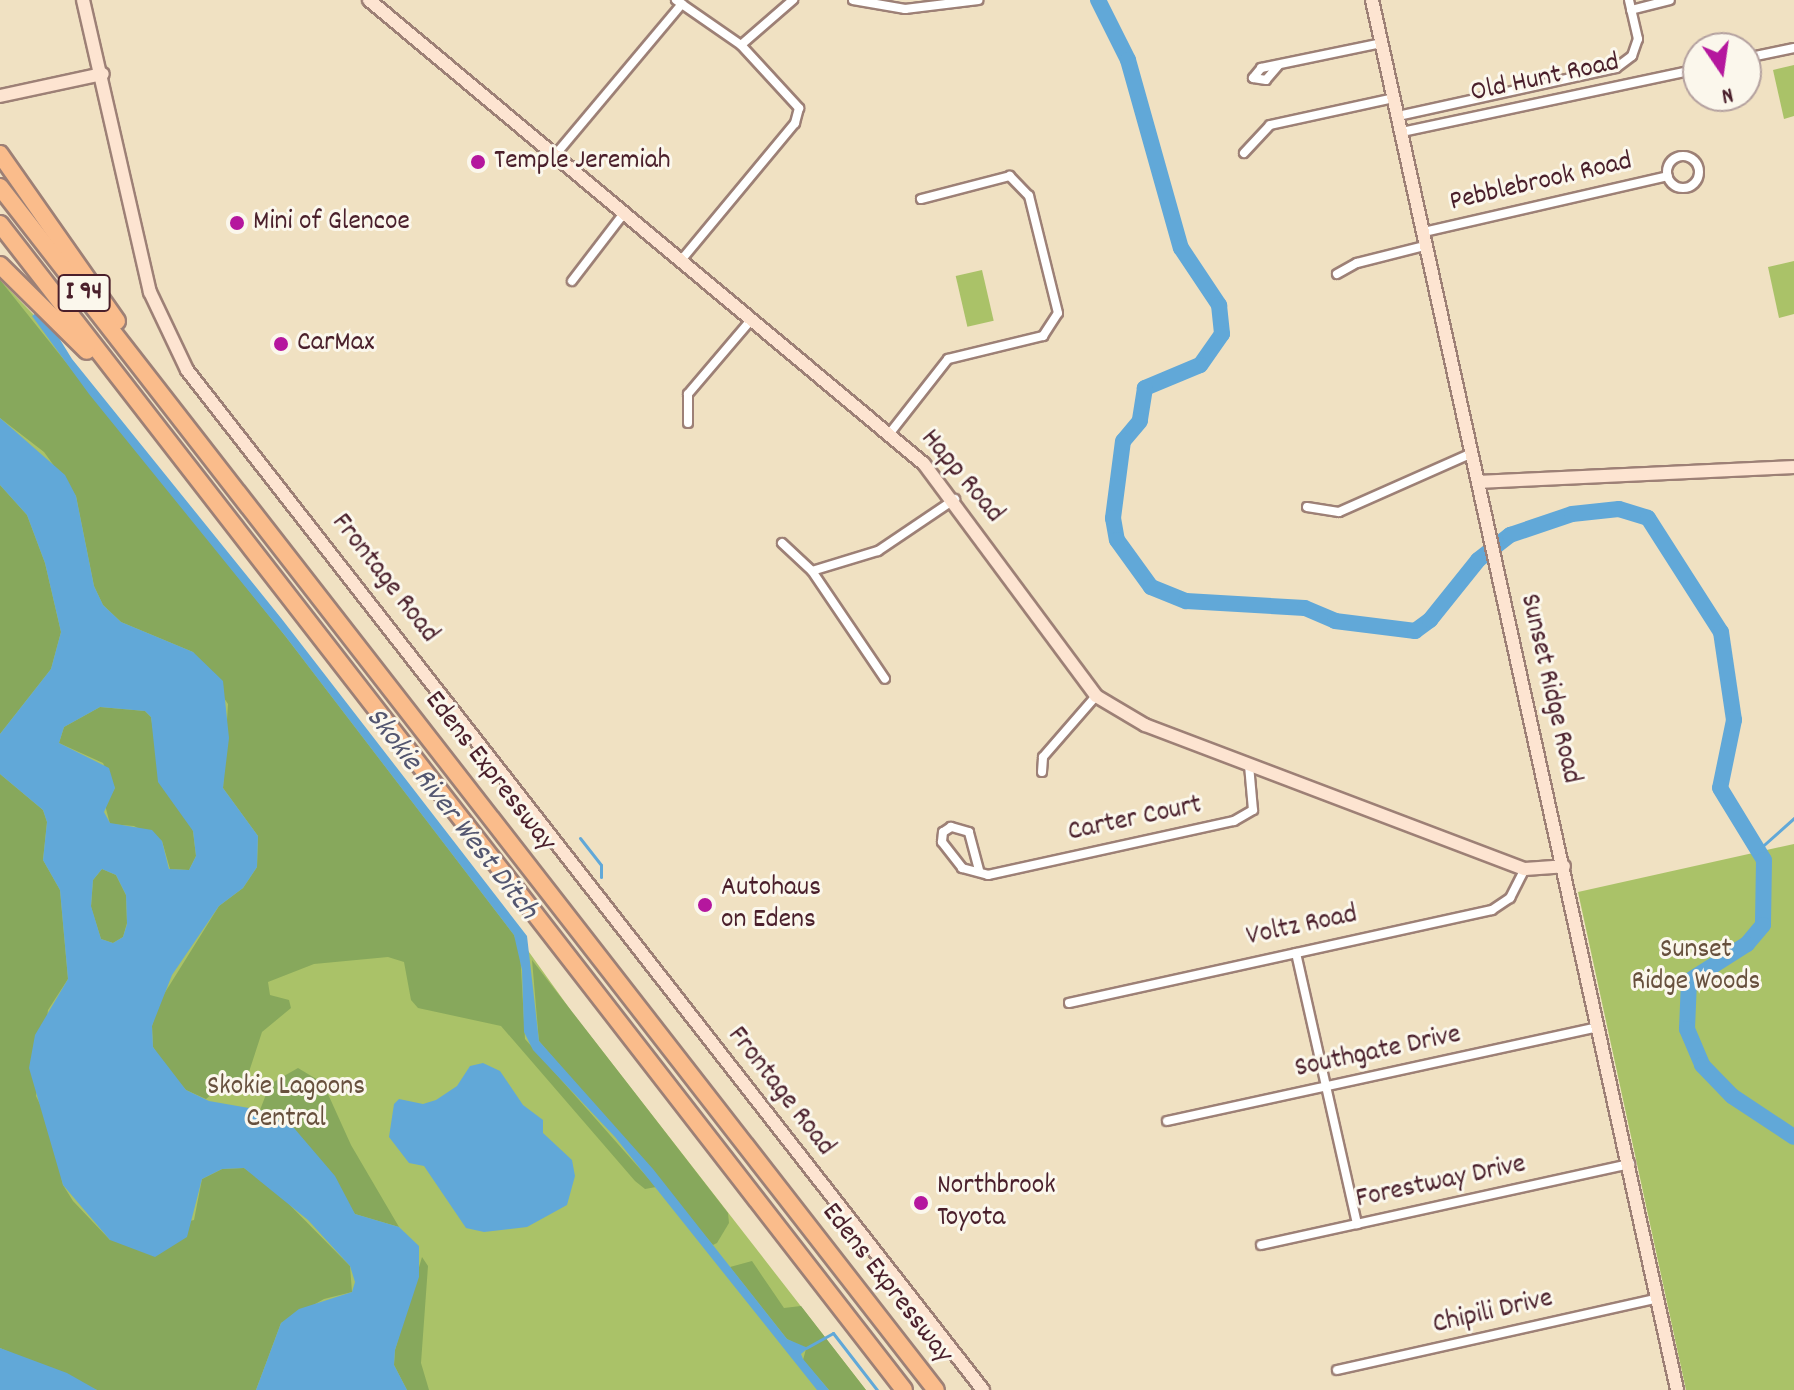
<!DOCTYPE html>
<html>
<head>
<meta charset="utf-8">
<style>
  body { margin:0 }
  #map { position:relative; width:1794px; height:1390px; overflow:hidden; background:#f0e1c2; font-family:Dekko,sans-serif }
  div>[style] { position:absolute }
  [style*='--x'] { left:calc(var(--x)*1px); top:calc(var(--y)*1px); width:calc(var(--w)*1px); rotate:calc(var(--a)*1deg) }
  .green>* { inset:0; background:#aac268; transform-origin:0 0 }
  .forest>* { inset:0; background:#87a85c }
  .water>* { inset:0; background:#61a8d8 }
  .stream>* { height:3px; margin:-1.5px; padding:0 1.5px; transform-origin:1.5px; border-radius:1.5px; background:#61a8d8 }
  .river>* { height:16px; margin:-8px; padding:0 8px; transform-origin:8px; border-radius:8px; background:#61a8d8 }
  .roads { filter:drop-shadow(2px 0 #9d8076) drop-shadow(-2px 0 #9d8076) drop-shadow(0 2px #9d8076) drop-shadow(0 -2px #9d8076) }
  .street>* { height:8px; margin:-4px; padding:0 4px; transform-origin:4px; border-radius:4px; background:#fff }
  .street>.ring { margin:-4px; padding:0; box-sizing:content-box; background:none; border:8px solid #fff; border-radius:50% }
  .secondary>* { height:12px; margin:-6px; padding:0 6px; transform-origin:6px; border-radius:6px; background:#fde4d1 }
  .highway>* { height:16px; margin:-8px; padding:0 8px; transform-origin:8px; border-radius:8px; background:#fabc8b }
  .dots>* { width:22px; height:22px; translate:-50% -50%; box-sizing:border-box; border:4px solid #fbf7ec; border-radius:50% }
  span { translate:-50% -50%; white-space:nowrap; text-align:center; line-height:1.15; -webkit-text-stroke:6px #fbf7ec; paint-order:stroke }
  .shield-label span { padding:2px 6px; background:#fbf7ec; border:2px solid; border-radius:6px; -webkit-text-stroke-width:0 }
  .shield-label { font-size:26px; color:#4a1f2b; font-weight:700 }
  .street-label { font-size:28px; color:#4a1f2b }
  .poi-label { font-size:28px; color:#4a1f2b }
  .left { translate:0 -50%; text-align:left }
  .park-label { font-size:28px; color:#67503d }
  .water-label { font-size:30px; color:#535670; font-style:italic }
  .north { position:absolute; left:1682px; top:32px; width:80px; height:80px; box-sizing:border-box; background:#fbf7ec; border:2px solid #b4a19f; border-radius:50%; rotate:167deg; font-size:22px; font-weight:700; line-height:32px; text-align:center; color:#4a1f2b }
  .north::after { content:''; display:block; margin:auto; width:28px; height:36px; background:#b5179e; clip-path:polygon(50% 0,100% 100%,50% 72%,0 100%) }
</style>
</head>
<body>
<div id="map">
  <div class="green">
    <div style="clip-path:polygon(1794px 65px,1794px 116px,1784px 119px,1773px 70px)"></div>
    <div style="clip-path:polygon(1794px 261px,1794px 314px,1779px 318px,1768px 267px)"></div>
    <div style="left:982px;top:270px;width:52px;height:27px;rotate:77deg"></div>
    <div style="clip-path:polygon(0 280px,34px 315px,481px 885px,572px 1012px,866px 1390px,0 1390px)"></div>
    <div style="clip-path:polygon(1794px 844px,1794px 1390px,1686px 1390px,1578px 892px)"></div>
  </div>
  <div class="forest">
    <div style="clip-path:polygon(0 280px,286px 637px,514px 935px,520px 951px,525px 1039px,656px 1187px,645px 1189px,635px 1181px,501px 1026px,418px 1008px,411px 1000px,404px 962px,388px 957px,314px 964px,268px 982px,270px 995px,289px 1000px,291px 1008px,262px 1032px,246px 1081px,218px 1089px,206px 1099px,186px 1090px,166px 1067px,153px 1047px,152px 1026px,159px 1002px,219px 906px,243px 888px,257px 867px,258px 836px,223px 788px,228px 704px,193px 652px,121px 622px,103px 605px,94px 586px,76px 496px,44px 452px,0 418px)"></div>
    <div style="clip-path:polygon(0 485px,27px 515px,45px 563px,61px 632px,51px 669px,0 734px)"></div>
    <div style="clip-path:polygon(100px 707px,145px 711px,151px 717px,155px 742px,193px 831px,196px 856px,189px 870px,170px 869px,162px 841px,134px 826px,110px 824px,105px 805px,115px 788px,103px 763px,59px 743px,64px 727px)"></div>
    <div style="clip-path:polygon(0 774px,43px 810px,47px 822px,43px 860px,60px 890px,68px 979px,48px 1010px,36px 1096px,48px 1121px,63px 1185px,73px 1201px,110px 1240px,194px 1220px,202px 1179px,222px 1169px,244px 1168px,273px 1188px,350px 1266px,352px 1292px,324px 1299px,281px 1323px,256px 1390px,97px 1390px,0 1348px)"></div>
    <div style="clip-path:polygon(102px 869px,116px 875px,126px 895px,127px 923px,123px 937px,113px 943px,101px 939px,91px 907px,93px 880px)"></div>
    <div style="clip-path:polygon(532px 960px,728px 1213px,729px 1223px,717px 1243px,713px 1245px,539px 1041px)"></div>
    <div style="clip-path:polygon(298px 1068px,323px 1083px,351px 1145px,399px 1227px,355px 1214px,294px 1128px,260px 1110px,270px 1084px)"></div>
    <div style="clip-path:polygon(422px 1257px,428px 1266px,421px 1363px,429px 1390px,407px 1390px,394px 1365px,395px 1350px)"></div>
    <div style="clip-path:polygon(752px 1261px,784px 1308px,801px 1306px,866px 1390px,829px 1390px,803px 1360px,806px 1349px,787px 1339px,730px 1267px)"></div>
  </div>
  <div class="water">
    <div style="clip-path:polygon(36px 313px,51px 325px,72px 359px,281px 618px,527px 936px,539px 1041px,653px 1169px,787px 1339px,808px 1348px,801px 1354px,803px 1359px,829px 1390px,817px 1390px,615px 1137px,533px 1050px,524px 1032px,522px 970px,514px 935px,286px 637px,89px 394px,32px 316px)"></div>
    <div style="clip-path:polygon(evenodd,0 418px,65px 475px,76px 496px,94px 586px,103px 605px,121px 622px,193px 652px,223px 681px,229px 738px,223px 788px,258px 836px,257px 867px,243px 888px,219px 906px,172px 975px,152px 1026px,153px 1047px,186px 1090px,209px 1101px,260px 1110px,294px 1128px,335px 1176px,355px 1214px,399px 1227px,419px 1246px,419px 1277px,395px 1350px,394px 1365px,407px 1390px,256px 1390px,281px 1323px,299px 1309px,352px 1292px,355px 1282px,350px 1266px,308px 1220px,244px 1168px,222px 1169px,202px 1179px,187px 1237px,155px 1257px,110px 1240px,63px 1185px,29px 1068px,35px 1035px,68px 979px,60px 890px,43px 860px,47px 822px,43px 810px,0 774px,0 734px,51px 669px,61px 632px,45px 563px,27px 515px,0 485px,0 418px,100px 707px,145px 711px,151px 717px,158px 782px,193px 831px,196px 856px,189px 870px,169px 869px,162px 841px,152px 830px,110px 823px,104px 812px,115px 788px,109px 768px,59px 743px,64px 727px,100px 707px,0 418px,102px 869px,116px 875px,126px 895px,127px 924px,123px 937px,113px 943px,101px 939px,91px 906px,93px 880px,102px 869px)"></div>
    <div style="clip-path:polygon(483px 1063px,500px 1071px,523px 1105px,543px 1120px,543px 1133px,572px 1160px,575px 1176px,567px 1205px,527px 1227px,484px 1232px,466px 1228px,424px 1166px,409px 1163px,389px 1137px,394px 1104px,399px 1099px,423px 1104px,436px 1100px,457px 1086px,470px 1066px)"></div>
    <div style="clip-path:polygon(0 1348px,67px 1373px,97px 1390px,0 1390px)"></div>
  </div>
  <div class="stream">
    <div style="--x:580;--y:838;--w:34;--a:52"></div>
    <div style="--x:601;--y:865;--w:12;--a:90"></div>
    <div style="--x:1757;--y:851;--w:50;--a:-41.7"></div>
    <div style="--x:806;--y:1348;--w:31;--a:-29"></div>
    <div style="--x:833;--y:1333;--w:72;--a:52.3"></div>
  </div>
  <div class="river">
    <div style="--x:1098;--y:0;--w:67;--a:63.4"></div>
    <div style="--x:1128;--y:60;--w:195;--a:74.3"></div>
    <div style="--x:1181;--y:248;--w:69;--a:56.3"></div>
    <div style="--x:1219;--y:305;--w:29;--a:84"></div>
    <div style="--x:1222;--y:334;--w:38;--a:125"></div>
    <div style="--x:1200;--y:365;--w:60;--a:157.3"></div>
    <div style="--x:1145;--y:388;--w:33;--a:99"></div>
    <div style="--x:1140;--y:421;--w:26;--a:130"></div>
    <div style="--x:1123;--y:441;--w:78;--a:97.4"></div>
    <div style="--x:1113;--y:518;--w:22;--a:80"></div>
    <div style="--x:1117;--y:540;--w:58;--a:54.1"></div>
    <div style="--x:1151;--y:587;--w:38;--a:22"></div>
    <div style="--x:1186;--y:601;--w:119;--a:3.4"></div>
    <div style="--x:1305;--y:608;--w:33;--a:23"></div>
    <div style="--x:1335;--y:621;--w:81;--a:7.1"></div>
    <div style="--x:1415;--y:631;--w:19;--a:-36"></div>
    <div style="--x:1430;--y:620;--w:77;--a:-51.3"></div>
    <div style="--x:1478;--y:560;--w:41;--a:-38"></div>
    <div style="--x:1510;--y:535;--w:65;--a:-18.7"></div>
    <div style="--x:1572;--y:514;--w:47;--a:-6.1"></div>
    <div style="--x:1619;--y:509;--w:30;--a:17"></div>
    <div style="--x:1648;--y:518;--w:135;--a:57.4"></div>
    <div style="--x:1721;--y:632;--w:89;--a:81.6"></div>
    <div style="--x:1734;--y:720;--w:69;--a:101.6"></div>
    <div style="--x:1720;--y:788;--w:84;--a:58.6"></div>
    <div style="--x:1764;--y:860;--w:65;--a:90.9"></div>
    <div style="--x:1763;--y:925;--w:25;--a:130"></div>
    <div style="--x:1747;--y:944;--w:69;--a:147.5"></div>
    <div style="--x:1689;--y:981;--w:48;--a:92.4"></div>
    <div style="--x:1687;--y:1029;--w:39;--a:67"></div>
    <div style="--x:1702;--y:1065;--w:43;--a:45.9"></div>
    <div style="--x:1732;--y:1096;--w:74;--a:33.5"></div>
  </div>
  <div class="roads">
    <div class="street">
      <div style="--x:676;--y:0;--w:79;--a:34.7"></div>
      <div style="--x:741;--y:45;--w:86;--a:47.4"></div>
      <div style="--x:799;--y:108;--w:16;--a:105"></div>
      <div style="--x:795;--y:123;--w:177;--a:129.7"></div>
      <div style="--x:853;--y:0;--w:53;--a:9.8"></div>
      <div style="--x:905;--y:9;--w:74;--a:-7"></div>
      <div style="--x:1631;--y:10;--w:40;--a:-14.4"></div>
      <div style="--x:741;--y:45;--w:69;--a:-40.9"></div>
      <div style="--x:1746;--y:58;--w:49;--a:-11.8"></div>
      <div style="--x:1278;--y:66;--w:18;--a:131"></div>
      <div style="--x:1266;--y:80;--w:13;--a:-171"></div>
      <div style="--x:1253;--y:78;--w:13;--a:-51"></div>
      <div style="--x:1261;--y:68;--w:124;--a:-11.7"></div>
      <div style="--x:1398;--y:116;--w:223;--a:-12.4"></div>
      <div style="--x:1616;--y:68;--w:20;--a:-37"></div>
      <div style="--x:1632;--y:56;--w:18;--a:-71"></div>
      <div style="--x:1638;--y:39;--w:40;--a:-103"></div>
      <div style="--x:1402;--y:132;--w:303;--a:-12"></div>
      <div style="--x:1244;--y:153;--w:38;--a:-47"></div>
      <div style="--x:1270;--y:125;--w:127;--a:-12.3"></div>
      <div style="--x:556;--y:154;--w:196;--a:-50"></div>
      <div class="ring" style="left:1667px;top:156px;width:24px;height:24px"></div>
      <div style="--x:1424;--y:232;--w:250;--a:-12.9"></div>
      <div style="--x:1337;--y:274;--w:23;--a:-29"></div>
      <div style="--x:1357;--y:263;--w:73;--a:-14.2"></div>
      <div style="--x:572;--y:281;--w:87;--a:-52.5"></div>
      <div style="--x:688;--y:423;--w:29;--a:-90"></div>
      <div style="--x:688;--y:394;--w:97;--a:-49.6"></div>
      <div style="--x:890;--y:433;--w:94;--a:-51.9"></div>
      <div style="--x:948;--y:359;--w:98;--a:-13.6"></div>
      <div style="--x:1043;--y:336;--w:27;--a:-57"></div>
      <div style="--x:1058;--y:313;--w:121;--a:-103.9"></div>
      <div style="--x:1029;--y:196;--w:28;--a:-134"></div>
      <div style="--x:1010;--y:176;--w:92;--a:165.5"></div>
      <div style="--x:1307;--y:507;--w:32;--a:9"></div>
      <div style="--x:1339;--y:512;--w:145;--a:-23.9"></div>
      <div style="--x:782;--y:543;--w:41;--a:43"></div>
      <div style="--x:812;--y:571;--w:130;--a:55.9"></div>
      <div style="--x:812;--y:571;--w:69;--a:-16.9"></div>
      <div style="--x:878;--y:551;--w:93;--a:-34"></div>
      <div style="--x:1042;--y:772;--w:15;--a:-86"></div>
      <div style="--x:1043;--y:757;--w:81;--a:-49"></div>
      <div style="--x:979;--y:870;--w:39;--a:-105"></div>
      <div style="--x:969;--y:832;--w:19;--a:-164"></div>
      <div style="--x:951;--y:827;--w:9;--a:148"></div>
      <div style="--x:943;--y:832;--w:10;--a:96"></div>
      <div style="--x:942;--y:842;--w:33;--a:52"></div>
      <div style="--x:962;--y:868;--w:27;--a:15"></div>
      <div style="--x:988;--y:875;--w:252;--a:-12.4"></div>
      <div style="--x:1234;--y:821;--w:22;--a:-30"></div>
      <div style="--x:1253;--y:810;--w:45;--a:-95.1"></div>
      <div style="--x:1296;--y:953;--w:278;--a:77.3"></div>
      <div style="--x:1069;--y:1003;--w:433;--a:-12.4"></div>
      <div style="--x:1492;--y:910;--w:22;--a:-34"></div>
      <div style="--x:1510;--y:898;--w:33;--a:-63"></div>
      <div style="--x:1167;--y:1121;--w:442;--a:-12.3"></div>
      <div style="--x:1261;--y:1245;--w:378;--a:-12.4"></div>
      <div style="--x:1337;--y:1370;--w:329;--a:-12.6"></div>
    </div>
    <div class="secondary">
      <div style="--x:83;--y:0;--w:300;--a:77.1"></div>
      <div style="--x:150;--y:292;--w:86;--a:64.6"></div>
      <div style="--x:187;--y:370;--w:1294;--a:52.03"></div>
      <div style="--x:369;--y:0;--w:723;--a:39.9"></div>
      <div style="--x:924;--y:464;--w:289;--a:53.4"></div>
      <div style="--x:1096;--y:696;--w:57;--a:30.6"></div>
      <div style="--x:1145;--y:725;--w:406;--a:20.8"></div>
      <div style="--x:1525;--y:869;--w:39;--a:-4"></div>
      <div style="--x:1372;--y:0;--w:1423;--a:77.62"></div>
      <div style="--x:0;--y:96;--w:105;--a:-12.1"></div>
      <div style="--x:1478;--y:482;--w:316;--a:-2.7"></div>
    </div>
    <div class="highway">
      <div style="--x:0;--y:154;--w:204;--a:55"></div>
      <div style="--x:0;--y:187;--w:1524;--a:52.12"></div>
      <div style="--x:0;--y:224;--w:1475;--a:52.21"></div>
      <div style="--x:0;--y:265;--w:122;--a:44.7"></div>
    </div>
  </div>
  <div class="dots">
    <div style="left:478px;top:162px;background:#b5179e"></div>
    <div style="left:237px;top:223px;background:#b5179e"></div>
    <div style="left:281px;top:344px;background:#b5179e"></div>
    <div style="left:705px;top:905px;background:#b5179e"></div>
    <div style="left:921px;top:1203px;background:#b5179e"></div>
  </div>
  <div class="shield-label">
    <span style="left:84px;top:293px">I 94</span>
  </div>
  <div class="street-label">
    <span style="left:1545px;top:79px;rotate:-12deg">Old Hunt Road</span>
    <span style="left:1541px;top:183px;rotate:-13deg">Pebblebrook Road</span>
    <span style="left:961px;top:477px;rotate:50deg">Happ Road</span>
    <span style="left:384px;top:579px;rotate:52deg">Frontage Road</span>
    <span style="left:1549px;top:689px;rotate:77deg">Sunset Ridge Road</span>
    <span style="left:489px;top:772px;rotate:52deg">Edens Expressway</span>
    <span style="left:1135px;top:820px;rotate:-12deg">Carter Court</span>
    <span style="left:1302px;top:927px;rotate:-12deg">Voltz Road</span>
    <span style="left:1378px;top:1053px;rotate:-12deg">Southgate Drive</span>
    <span style="left:780px;top:1092px;rotate:52deg">Frontage Road</span>
    <span style="left:1441px;top:1183px;rotate:-12deg">Forestway Drive</span>
    <span style="left:886px;top:1284px;rotate:52deg">Edens Expressway</span>
    <span style="left:1493px;top:1313px;rotate:-13deg">Chipili Drive</span>
  </div>
  <div class="poi-label">
    <span class="left" style="left:494px;top:162px">Temple Jeremiah</span>
    <span class="left" style="left:253px;top:223px">Mini of Glencoe</span>
    <span class="left" style="left:297px;top:344px">CarMax</span>
    <span class="left" style="left:721px;top:905px">Autohaus<br>on Edens</span>
    <span class="left" style="left:937px;top:1203px">Northbrook<br>Toyota</span>
  </div>
  <div class="park-label">
    <span style="left:1696px;top:967px">Sunset<br>Ridge Woods</span>
    <span style="left:286px;top:1104px">Skokie Lagoons<br>Central</span>
  </div>
  <div class="water-label">
    <span style="left:450px;top:815px;rotate:52deg">Skokie River West Ditch</span>
  </div>
  <div class="north">N</div>
</div>
</body>
</html>
